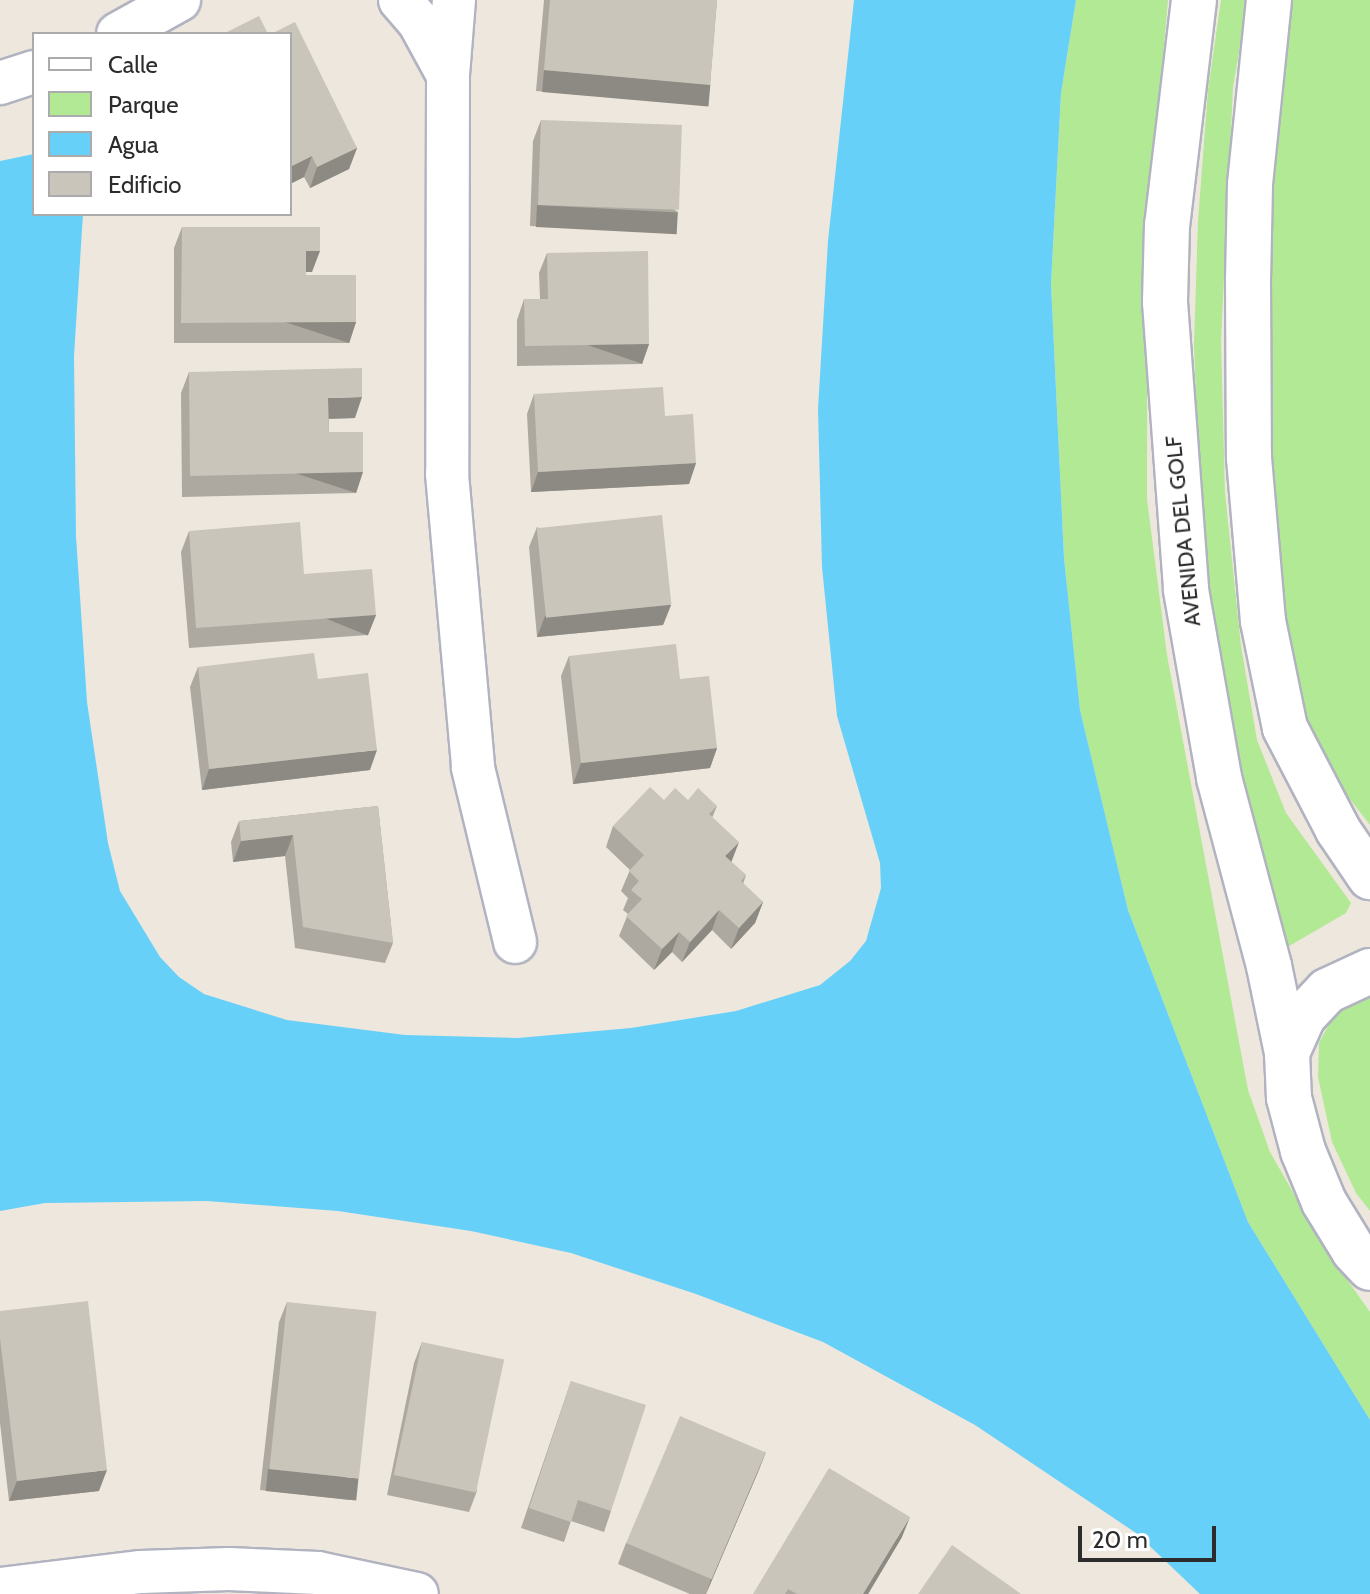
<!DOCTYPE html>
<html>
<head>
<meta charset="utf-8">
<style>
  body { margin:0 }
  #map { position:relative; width:1370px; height:1594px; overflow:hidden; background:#eee7dd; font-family:Cabin,sans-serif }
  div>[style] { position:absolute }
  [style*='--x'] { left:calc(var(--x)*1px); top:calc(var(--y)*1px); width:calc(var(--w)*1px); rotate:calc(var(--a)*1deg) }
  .green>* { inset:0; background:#b1e995 }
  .water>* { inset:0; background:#67d0f9 }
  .roads { filter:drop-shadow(2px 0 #b1b3c0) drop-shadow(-2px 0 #b1b3c0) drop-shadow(0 2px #b1b3c0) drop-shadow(0 -2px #b1b3c0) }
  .minor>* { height:42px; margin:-21px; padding:0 21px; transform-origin:21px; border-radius:21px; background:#fff }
  .tertiary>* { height:44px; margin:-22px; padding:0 22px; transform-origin:22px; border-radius:22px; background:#fff }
  .wall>* { inset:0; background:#ada9a1 }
  .shaded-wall>* { inset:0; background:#8d8a83; transform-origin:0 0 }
  .building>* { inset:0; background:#c9c5bb; transform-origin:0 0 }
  span { translate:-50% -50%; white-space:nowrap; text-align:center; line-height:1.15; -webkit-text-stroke:8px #fff; paint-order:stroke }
  .street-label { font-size:22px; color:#2c2c2c }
  .legend { position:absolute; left:32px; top:32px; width:260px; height:184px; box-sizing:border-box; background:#fff; border:2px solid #ababab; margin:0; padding:10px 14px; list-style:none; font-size:24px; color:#2c2c2c }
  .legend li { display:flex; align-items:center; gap:16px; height:40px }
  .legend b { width:40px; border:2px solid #ababab }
  .scale { position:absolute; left:1078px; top:1526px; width:138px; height:36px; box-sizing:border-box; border:4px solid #2c2c2c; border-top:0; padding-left:10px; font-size:24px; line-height:28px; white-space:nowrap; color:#2c2c2c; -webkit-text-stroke:6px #fff; paint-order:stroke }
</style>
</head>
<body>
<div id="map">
  <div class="green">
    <div style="clip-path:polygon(1076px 0,1168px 0,1147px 239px,1147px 499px,1167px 655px,1248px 1090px,1270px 1152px,1326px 1250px,1370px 1312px,1370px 1420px,1248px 1222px,1128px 910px,1080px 710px,1064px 558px,1051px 284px,1061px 93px)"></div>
    <div style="clip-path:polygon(1221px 0,1248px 0,1233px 87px,1221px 341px,1225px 493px,1241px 646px,1257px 740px,1286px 813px,1351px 903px,1346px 913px,1277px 953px,1218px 652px,1200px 504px,1194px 345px,1198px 221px,1208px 90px)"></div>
    <div style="clip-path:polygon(1291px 0,1370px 0,1370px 825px,1343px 790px,1307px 720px,1287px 640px,1264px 420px,1271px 205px)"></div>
    <div style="clip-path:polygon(1370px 989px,1370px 1211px,1356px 1193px,1332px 1142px,1318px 1077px,1319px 1043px,1335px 1013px)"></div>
  </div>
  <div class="water">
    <div style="clip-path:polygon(854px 0,1076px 0,1061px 93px,1051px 284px,1064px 558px,1080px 710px,1128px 910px,1248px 1222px,1370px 1420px,1370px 1594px,1200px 1594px,1136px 1533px,975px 1425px,823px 1342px,696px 1294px,571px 1253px,471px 1231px,338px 1211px,207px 1201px,45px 1203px,0 1211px,0 161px,34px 154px,34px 214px,83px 214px,74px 356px,76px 536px,87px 702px,108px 843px,120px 891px,160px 957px,179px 977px,204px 994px,287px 1020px,405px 1035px,518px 1038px,631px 1028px,736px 1011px,820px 985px,850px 961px,866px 941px,881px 888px,880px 863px,837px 716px,822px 567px,818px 409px,828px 241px)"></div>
  </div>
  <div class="roads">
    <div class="minor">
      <div style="--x:400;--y:0;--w:29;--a:49"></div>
      <div style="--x:419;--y:22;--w:60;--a:61.3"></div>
      <div style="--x:454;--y:0;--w:75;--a:94.6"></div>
      <div style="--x:448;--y:75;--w:399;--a:90.1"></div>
      <div style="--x:447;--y:474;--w:295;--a:84.9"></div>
      <div style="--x:473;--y:768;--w:179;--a:76.4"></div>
      <div style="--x:118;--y:34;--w:70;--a:-29.1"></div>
      <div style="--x:0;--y:83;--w:36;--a:-18"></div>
      <div style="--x:0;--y:1589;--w:142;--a:-6.9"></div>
      <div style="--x:141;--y:1572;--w:88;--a:-2"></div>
      <div style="--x:229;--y:1569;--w:89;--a:2.6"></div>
      <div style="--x:318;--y:1573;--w:101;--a:12"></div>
    </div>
    <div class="tertiary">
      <div style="--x:1194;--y:0;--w:227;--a:96.8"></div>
      <div style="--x:1167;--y:225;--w:77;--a:91.5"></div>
      <div style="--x:1165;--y:302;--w:289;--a:85.8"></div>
      <div style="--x:1186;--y:590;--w:191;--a:80"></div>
      <div style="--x:1219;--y:778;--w:195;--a:75.1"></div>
      <div style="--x:1269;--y:966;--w:89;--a:78.3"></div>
      <div style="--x:1269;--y:0;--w:186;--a:95.9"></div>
      <div style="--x:1250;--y:185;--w:96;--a:91.2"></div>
      <div style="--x:1248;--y:281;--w:177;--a:89.7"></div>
      <div style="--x:1249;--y:458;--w:164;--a:85.1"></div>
      <div style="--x:1263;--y:621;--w:109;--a:78.4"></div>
      <div style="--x:1285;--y:728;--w:115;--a:62.5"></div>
      <div style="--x:1338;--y:830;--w:57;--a:55.8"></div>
      <div style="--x:1370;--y:971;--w:47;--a:155.1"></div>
      <div style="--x:1327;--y:991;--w:35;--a:133"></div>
      <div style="--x:1303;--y:1017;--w:39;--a:114"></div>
      <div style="--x:1287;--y:1053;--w:45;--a:87.5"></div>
      <div style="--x:1289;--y:1098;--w:55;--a:75.2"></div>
      <div style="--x:1303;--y:1151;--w:55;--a:67.6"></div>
      <div style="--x:1324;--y:1202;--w:57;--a:58.5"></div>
      <div style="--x:1354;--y:1251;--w:23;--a:47"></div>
    </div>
  </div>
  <div class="wall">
    <div style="clip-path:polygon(544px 0,717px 0,710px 85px,703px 105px,536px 91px)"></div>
    <div style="clip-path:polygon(290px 34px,357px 148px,349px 169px,310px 188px,304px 177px,290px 184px)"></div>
    <div style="clip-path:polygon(541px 120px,678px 212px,670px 232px,530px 226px,533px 141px)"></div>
    <div style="clip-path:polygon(182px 227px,312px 272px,306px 272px,306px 275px,356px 322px,349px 343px,174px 343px,174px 248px)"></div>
    <div style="clip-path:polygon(547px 253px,649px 344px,642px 364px,517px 366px,517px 320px,524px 299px,540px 299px,539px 273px)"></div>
    <div style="clip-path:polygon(189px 372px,355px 418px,329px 419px,329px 432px,356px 493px,182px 497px,181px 393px)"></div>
    <div style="clip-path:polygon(534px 394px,665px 416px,696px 463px,689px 484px,531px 492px,527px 414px)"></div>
    <div style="clip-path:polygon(537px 527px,671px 605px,663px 625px,537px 637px,529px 547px)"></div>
    <div style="clip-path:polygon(189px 531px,304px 574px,376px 615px,368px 635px,189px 648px,181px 552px)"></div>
    <div style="clip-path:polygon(569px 656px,680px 679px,717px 748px,710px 768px,573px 784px,561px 676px)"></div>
    <div style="clip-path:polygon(198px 667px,318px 679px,370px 770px,202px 790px,190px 687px)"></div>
    <div style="clip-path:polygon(664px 800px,688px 800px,717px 806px,712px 818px,731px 862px,746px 875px,743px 884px,763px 902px,755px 923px,731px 949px,712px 930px,682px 962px,672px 952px,654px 970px,619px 936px,628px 914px,623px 910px,628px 898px,621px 891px,630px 870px,606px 847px,613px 826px)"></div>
    <div style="clip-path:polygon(378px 806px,393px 943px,385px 963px,295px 948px,285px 856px,233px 862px,231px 842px,239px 821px)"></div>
    <div style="clip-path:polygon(287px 1302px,350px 1500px,260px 1490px,279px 1322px)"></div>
    <div style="clip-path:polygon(0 1311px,99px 1491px,9px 1501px,0 1423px)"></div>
    <div style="clip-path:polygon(422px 1342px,477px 1491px,469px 1512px,387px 1495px,414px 1363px)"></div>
    <div style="clip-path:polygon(571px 1381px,611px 1511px,604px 1532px,571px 1521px,564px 1542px,521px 1528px)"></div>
    <div style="clip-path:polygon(766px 1452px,758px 1472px,706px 1594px,690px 1594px,618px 1564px,626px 1543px)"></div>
    <div style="clip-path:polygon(902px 1537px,868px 1594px,753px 1594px)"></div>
  </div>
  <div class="shaded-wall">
    <div style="left:544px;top:70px;width:167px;height:22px;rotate:5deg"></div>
    <div style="clip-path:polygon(357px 148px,349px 169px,310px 188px,317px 167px)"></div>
    <div style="clip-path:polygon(312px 156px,304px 177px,290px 184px,290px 167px)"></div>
    <div style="left:537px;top:205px;width:141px;height:22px;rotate:3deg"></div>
    <div style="clip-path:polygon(306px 251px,320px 251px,312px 272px,299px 272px)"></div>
    <div style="left:356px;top:322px;width:22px;height:175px;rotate:108deg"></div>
    <div style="left:649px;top:344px;width:21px;height:124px;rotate:109deg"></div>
    <div style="clip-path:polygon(362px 397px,355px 418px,321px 419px,328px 398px)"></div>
    <div style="clip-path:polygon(696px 463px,689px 484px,531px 492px,538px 472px)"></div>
    <div style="left:363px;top:472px;width:22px;height:173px;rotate:108deg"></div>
    <div style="clip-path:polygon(671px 605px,663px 625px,537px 637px,545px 616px)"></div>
    <div style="left:376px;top:615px;width:22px;height:180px;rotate:112deg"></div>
    <div style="clip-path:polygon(717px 748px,710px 768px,573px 784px,581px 763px)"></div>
    <div style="clip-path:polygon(377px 750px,370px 770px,202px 790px,209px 769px)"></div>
    <div style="clip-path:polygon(293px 835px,285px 856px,233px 862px,241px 841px)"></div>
    <div style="clip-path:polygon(739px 842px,731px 863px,725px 856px)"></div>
    <div style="clip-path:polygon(763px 902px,755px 923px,731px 949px,739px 928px)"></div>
    <div style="clip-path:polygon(719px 910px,712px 930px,682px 962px,690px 942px)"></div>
    <div style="clip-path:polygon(679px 932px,672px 952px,654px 970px,662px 949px)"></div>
    <div style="clip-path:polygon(766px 1452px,758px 1472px,706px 1594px,711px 1579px)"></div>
    <div style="left:268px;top:1469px;width:91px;height:22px;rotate:6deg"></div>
    <div style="clip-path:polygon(107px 1470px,99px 1491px,9px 1501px,17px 1481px)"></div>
    <div style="clip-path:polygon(910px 1517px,902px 1537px,868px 1594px,863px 1594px)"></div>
  </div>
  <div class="building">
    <div style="clip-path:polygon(550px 0,717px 0,710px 85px,544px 70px)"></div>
    <div style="clip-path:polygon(259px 16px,268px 34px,223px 34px)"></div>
    <div style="clip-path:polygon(295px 22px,357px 148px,317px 167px,312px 156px,290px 167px,290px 34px,271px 34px)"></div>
    <div style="left:541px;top:120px;width:141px;height:85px;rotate:2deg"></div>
    <div style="clip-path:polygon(182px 227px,320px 227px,320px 251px,306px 251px,306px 275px,356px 275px,356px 322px,181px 323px)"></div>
    <div style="clip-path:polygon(648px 251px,649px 344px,525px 346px,524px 299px,548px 299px,547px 253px)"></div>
    <div style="clip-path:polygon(362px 368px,362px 397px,328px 398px,329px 432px,363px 432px,363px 472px,190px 476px,189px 372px)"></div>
    <div style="clip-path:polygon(663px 387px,665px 416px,693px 414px,696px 463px,538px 472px,534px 394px)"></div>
    <div style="left:662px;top:515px;width:90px;height:126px;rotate:84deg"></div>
    <div style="clip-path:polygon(300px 522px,304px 574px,372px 569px,376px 615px,196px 628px,189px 531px)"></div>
    <div style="clip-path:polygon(676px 644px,680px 679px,709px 676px,717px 748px,581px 763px,569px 656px)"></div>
    <div style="clip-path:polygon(314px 653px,318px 679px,368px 673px,377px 750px,209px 769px,198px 667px)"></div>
    <div style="clip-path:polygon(650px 787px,664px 800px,675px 788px,688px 800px,698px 788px,717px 806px,709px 814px,739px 842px,725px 856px,746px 875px,741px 881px,763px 902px,739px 928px,719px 910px,690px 942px,679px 932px,662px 949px,626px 916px,642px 899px,631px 890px,639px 881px,629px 871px,644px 855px,613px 826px)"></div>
    <div style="clip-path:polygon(378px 806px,393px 943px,303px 927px,293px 835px,241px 841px,239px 821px)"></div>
    <div style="clip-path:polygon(88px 1301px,107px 1470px,17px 1481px,0 1338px,0 1311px)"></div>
    <div style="left:287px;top:1302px;width:90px;height:168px;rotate:6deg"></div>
    <div style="left:422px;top:1342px;width:84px;height:136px;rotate:12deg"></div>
    <div style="clip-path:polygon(571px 1381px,646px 1405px,611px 1511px,578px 1500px,571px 1522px,529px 1508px)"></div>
    <div style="left:680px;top:1416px;width:93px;height:138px;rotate:23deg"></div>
    <div style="clip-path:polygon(829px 1468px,910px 1517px,863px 1594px,797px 1594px,788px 1589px,785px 1594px,753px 1594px)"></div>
    <div style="clip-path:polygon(952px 1545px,1021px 1594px,918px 1594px)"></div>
  </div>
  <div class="street-label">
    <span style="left:1183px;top:531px;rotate:-96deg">AVENIDA DEL GOLF</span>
  </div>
  <ul class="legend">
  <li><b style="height:10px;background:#fff"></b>Calle</li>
  <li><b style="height:22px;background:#b1e995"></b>Parque</li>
  <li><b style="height:22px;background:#67d0f9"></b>Agua</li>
  <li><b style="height:22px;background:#c9c5bb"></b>Edificio</li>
  </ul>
  <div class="scale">20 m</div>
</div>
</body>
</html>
